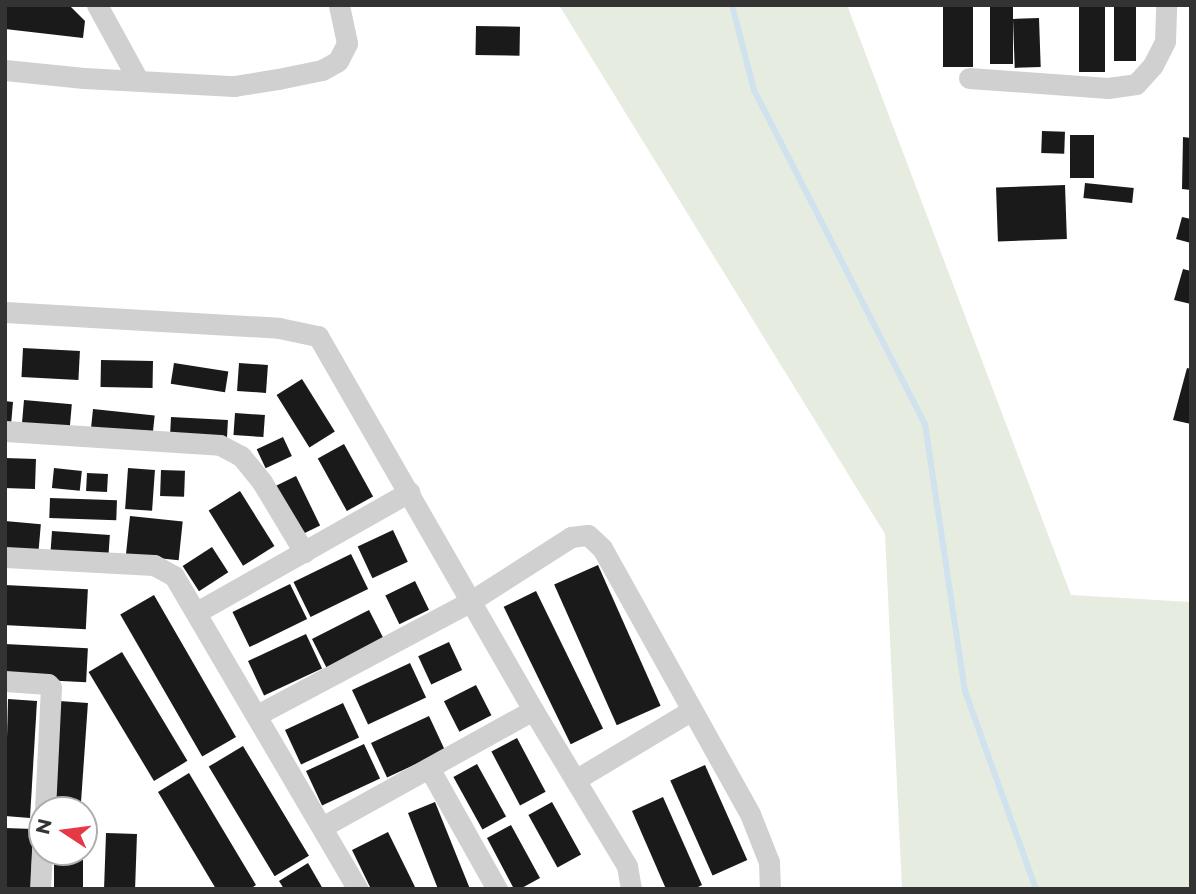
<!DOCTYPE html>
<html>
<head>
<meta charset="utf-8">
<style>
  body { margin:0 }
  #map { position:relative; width:1196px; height:894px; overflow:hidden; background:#fff; font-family:Montserrat,sans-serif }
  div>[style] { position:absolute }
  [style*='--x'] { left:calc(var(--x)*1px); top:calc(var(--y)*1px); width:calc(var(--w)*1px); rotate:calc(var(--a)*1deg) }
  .green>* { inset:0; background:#e6ecdf }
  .stream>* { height:6px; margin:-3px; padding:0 3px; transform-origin:3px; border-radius:3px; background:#cfe2ee }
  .building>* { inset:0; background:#1a1a1a; transform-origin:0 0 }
  .street>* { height:21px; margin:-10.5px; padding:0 10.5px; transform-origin:10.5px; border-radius:10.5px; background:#d0d0d0 }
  span { translate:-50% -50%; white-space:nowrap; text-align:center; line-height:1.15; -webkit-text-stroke:7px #fff; paint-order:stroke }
  .frame { position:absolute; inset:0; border:7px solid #333; pointer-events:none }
  .north { position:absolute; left:28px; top:796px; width:70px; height:70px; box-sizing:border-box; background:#fff; border:2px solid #adadad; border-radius:50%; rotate:283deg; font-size:19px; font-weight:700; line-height:28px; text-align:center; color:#333 }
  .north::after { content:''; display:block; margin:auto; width:24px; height:32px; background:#e63946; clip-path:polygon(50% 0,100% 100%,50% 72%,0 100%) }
</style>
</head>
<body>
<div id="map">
  <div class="green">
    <div style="clip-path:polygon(559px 5px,847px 5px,1071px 595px,1191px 602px,1191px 887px,902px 889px,885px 534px)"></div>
  </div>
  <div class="stream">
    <div style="--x:732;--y:5;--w:88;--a:75.5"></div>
    <div style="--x:754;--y:90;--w:375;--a:62.9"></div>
    <div style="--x:925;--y:424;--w:270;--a:81.5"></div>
    <div style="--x:965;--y:691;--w:210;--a:70.3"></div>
  </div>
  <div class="building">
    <div style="clip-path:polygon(6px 5px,69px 5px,85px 21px,83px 38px,5px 29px)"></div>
    <div style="left:943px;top:5px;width:30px;height:62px"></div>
    <div style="left:990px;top:5px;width:23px;height:59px"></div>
    <div style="left:1079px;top:5px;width:26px;height:67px"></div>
    <div style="left:1114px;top:5px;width:22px;height:56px"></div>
    <div style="left:1039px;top:18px;width:49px;height:26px;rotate:88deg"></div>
    <div style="left:476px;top:26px;width:44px;height:29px;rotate:1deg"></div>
    <div style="left:1042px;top:131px;width:23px;height:22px;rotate:2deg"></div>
    <div style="left:1070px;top:135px;width:24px;height:43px"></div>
    <div style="clip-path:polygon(1183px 137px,1191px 138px,1191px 190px,1182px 189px)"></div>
    <div style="left:1085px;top:183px;width:49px;height:15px;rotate:6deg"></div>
    <div style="left:1065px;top:185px;width:54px;height:69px;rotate:88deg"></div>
    <div style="clip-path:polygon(1182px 217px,1191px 219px,1191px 243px,1176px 239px)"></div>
    <div style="clip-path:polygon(1183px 269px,1191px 271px,1191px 304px,1174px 300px)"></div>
    <div style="left:23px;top:348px;width:57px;height:29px;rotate:3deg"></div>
    <div style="left:101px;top:360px;width:52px;height:27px;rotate:1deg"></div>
    <div style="left:174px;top:363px;width:55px;height:21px;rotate:9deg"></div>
    <div style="left:239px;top:363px;width:29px;height:28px;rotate:4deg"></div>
    <div style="clip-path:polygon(1187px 368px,1191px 369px,1191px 424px,1173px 420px)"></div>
    <div style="left:302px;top:379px;width:62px;height:30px;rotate:58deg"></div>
    <div style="left:24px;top:400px;width:48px;height:27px;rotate:5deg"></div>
    <div style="clip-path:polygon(5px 401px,13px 402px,11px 425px,5px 425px)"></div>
    <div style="left:93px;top:409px;width:62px;height:20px;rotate:6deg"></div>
    <div style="left:235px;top:413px;width:30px;height:22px;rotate:4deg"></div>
    <div style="left:171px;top:417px;width:57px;height:18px;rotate:3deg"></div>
    <div style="left:283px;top:437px;width:21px;height:29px;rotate:65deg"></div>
    <div style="left:344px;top:444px;width:60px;height:30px;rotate:61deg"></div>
    <div style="left:5px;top:458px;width:31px;height:30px;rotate:2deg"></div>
    <div style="left:54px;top:468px;width:28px;height:20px;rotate:6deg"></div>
    <div style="left:128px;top:468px;width:27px;height:41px;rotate:4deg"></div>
    <div style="left:161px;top:470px;width:24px;height:26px;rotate:2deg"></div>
    <div style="left:87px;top:473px;width:21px;height:18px;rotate:3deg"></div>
    <div style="left:296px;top:476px;width:55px;height:25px;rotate:64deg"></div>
    <div style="left:240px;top:491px;width:65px;height:37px;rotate:58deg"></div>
    <div style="left:50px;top:498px;width:67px;height:20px;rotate:2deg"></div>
    <div style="left:130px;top:516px;width:53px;height:39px;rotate:6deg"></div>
    <div style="left:5px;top:521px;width:36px;height:28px;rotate:5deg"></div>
    <div style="left:393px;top:530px;width:35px;height:39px;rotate:65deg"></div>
    <div style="left:52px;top:531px;width:58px;height:22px;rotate:4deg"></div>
    <div style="left:212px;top:547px;width:30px;height:35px;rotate:57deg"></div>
    <div style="left:351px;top:554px;width:39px;height:64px;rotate:64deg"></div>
    <div style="left:598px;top:565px;width:154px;height:48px;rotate:66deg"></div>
    <div style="left:415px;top:581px;width:32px;height:33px;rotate:64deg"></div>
    <div style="left:290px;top:584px;width:39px;height:64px;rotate:64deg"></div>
    <div style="left:5px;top:585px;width:83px;height:40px;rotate:3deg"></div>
    <div style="left:536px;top:591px;width:153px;height:36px;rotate:64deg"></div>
    <div style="left:154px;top:595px;width:164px;height:39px;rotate:60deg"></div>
    <div style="left:369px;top:610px;width:38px;height:64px;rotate:63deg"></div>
    <div style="left:306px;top:634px;width:38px;height:64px;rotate:65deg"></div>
    <div style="left:449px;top:642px;width:31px;height:34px;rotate:65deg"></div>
    <div style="left:5px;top:644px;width:83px;height:34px;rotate:3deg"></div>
    <div style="left:122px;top:652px;width:127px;height:39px;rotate:59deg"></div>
    <div style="left:410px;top:663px;width:38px;height:64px;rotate:65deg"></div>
    <div style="left:476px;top:685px;width:34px;height:36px;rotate:63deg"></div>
    <div style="clip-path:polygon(8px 699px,37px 701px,30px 818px,5px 816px)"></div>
    <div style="left:59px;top:701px;width:29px;height:109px;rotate:4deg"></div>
    <div style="left:343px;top:703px;width:38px;height:64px;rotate:65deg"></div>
    <div style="left:429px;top:716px;width:38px;height:64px;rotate:65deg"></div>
    <div style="left:517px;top:738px;width:61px;height:29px;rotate:62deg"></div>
    <div style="left:364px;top:744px;width:38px;height:64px;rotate:65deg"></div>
    <div style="left:243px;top:746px;width:128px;height:40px;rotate:59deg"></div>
    <div style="left:477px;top:764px;width:60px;height:27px;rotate:61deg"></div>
    <div style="left:705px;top:765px;width:104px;height:38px;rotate:66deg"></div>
    <div style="clip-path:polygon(189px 773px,256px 885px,250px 889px,216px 889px,158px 792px)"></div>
    <div style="clip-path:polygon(663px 797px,702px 885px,694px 889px,666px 889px,632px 811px)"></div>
    <div style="clip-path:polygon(435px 802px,470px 889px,438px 889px,408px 813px)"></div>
    <div style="left:552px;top:802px;width:60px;height:27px;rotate:61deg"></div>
    <div style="clip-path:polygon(511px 825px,540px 878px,520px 889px,514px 889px,487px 838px)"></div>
    <div style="left:5px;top:828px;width:28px;height:61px;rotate:2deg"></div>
    <div style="clip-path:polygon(388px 832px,416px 889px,371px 889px,352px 850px)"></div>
    <div style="left:106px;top:833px;width:31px;height:56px;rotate:2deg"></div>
    <div style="left:54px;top:852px;width:29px;height:37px"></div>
    <div style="clip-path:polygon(308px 863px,323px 889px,284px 889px,279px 881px)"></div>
  </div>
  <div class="street">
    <div style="--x:97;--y:5;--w:85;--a:61.3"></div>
    <div style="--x:5;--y:70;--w:79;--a:5.8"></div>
    <div style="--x:84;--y:78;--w:150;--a:3.1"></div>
    <div style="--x:234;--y:86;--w:45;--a:-9"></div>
    <div style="--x:278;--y:79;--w:45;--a:-11.6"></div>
    <div style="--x:322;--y:70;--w:18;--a:-29"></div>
    <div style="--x:338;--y:61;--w:20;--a:-63"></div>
    <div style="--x:347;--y:43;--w:39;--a:-102"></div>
    <div style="--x:969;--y:78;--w:139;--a:4.1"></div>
    <div style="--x:1108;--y:88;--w:28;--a:-8"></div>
    <div style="--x:1136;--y:84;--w:25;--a:-48"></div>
    <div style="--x:1153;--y:65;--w:27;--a:-63"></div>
    <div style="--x:1165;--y:41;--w:36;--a:-88"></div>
    <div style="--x:5;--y:312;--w:274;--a:3.3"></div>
    <div style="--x:279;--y:328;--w:40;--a:12"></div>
    <div style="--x:318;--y:336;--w:431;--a:60.1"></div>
    <div style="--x:533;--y:710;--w:182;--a:58.9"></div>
    <div style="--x:627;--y:866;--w:23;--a:80"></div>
    <div style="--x:5;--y:431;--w:215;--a:3.7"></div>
    <div style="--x:220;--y:445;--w:24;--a:28"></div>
    <div style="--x:241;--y:456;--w:33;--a:51"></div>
    <div style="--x:262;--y:482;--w:82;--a:59"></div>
    <div style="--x:5;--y:557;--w:149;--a:3.1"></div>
    <div style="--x:154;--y:565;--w:23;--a:29"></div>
    <div style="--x:174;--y:576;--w:363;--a:59.6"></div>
    <div style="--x:197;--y:612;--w:244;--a:-29.5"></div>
    <div style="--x:5;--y:681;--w:43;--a:4"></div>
    <div style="--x:48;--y:684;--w:4;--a:45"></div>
    <div style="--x:51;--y:687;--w:123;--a:92.8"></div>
    <div style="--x:257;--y:715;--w:242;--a:-28"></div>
    <div style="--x:471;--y:601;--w:119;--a:-32.6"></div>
    <div style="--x:571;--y:537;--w:17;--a:-7"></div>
    <div style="--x:588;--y:535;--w:19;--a:43"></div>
    <div style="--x:602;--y:548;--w:304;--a:60.9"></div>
    <div style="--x:750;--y:814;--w:52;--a:68.4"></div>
    <div style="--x:769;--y:862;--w:27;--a:88"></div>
    <div style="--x:429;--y:768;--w:139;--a:60.7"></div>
    <div style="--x:575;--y:780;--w:136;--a:-30.9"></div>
    <div style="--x:322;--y:827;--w:241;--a:-29"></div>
    <div style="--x:40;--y:889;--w:37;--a:-87"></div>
  </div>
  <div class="frame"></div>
  <div class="north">N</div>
</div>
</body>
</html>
